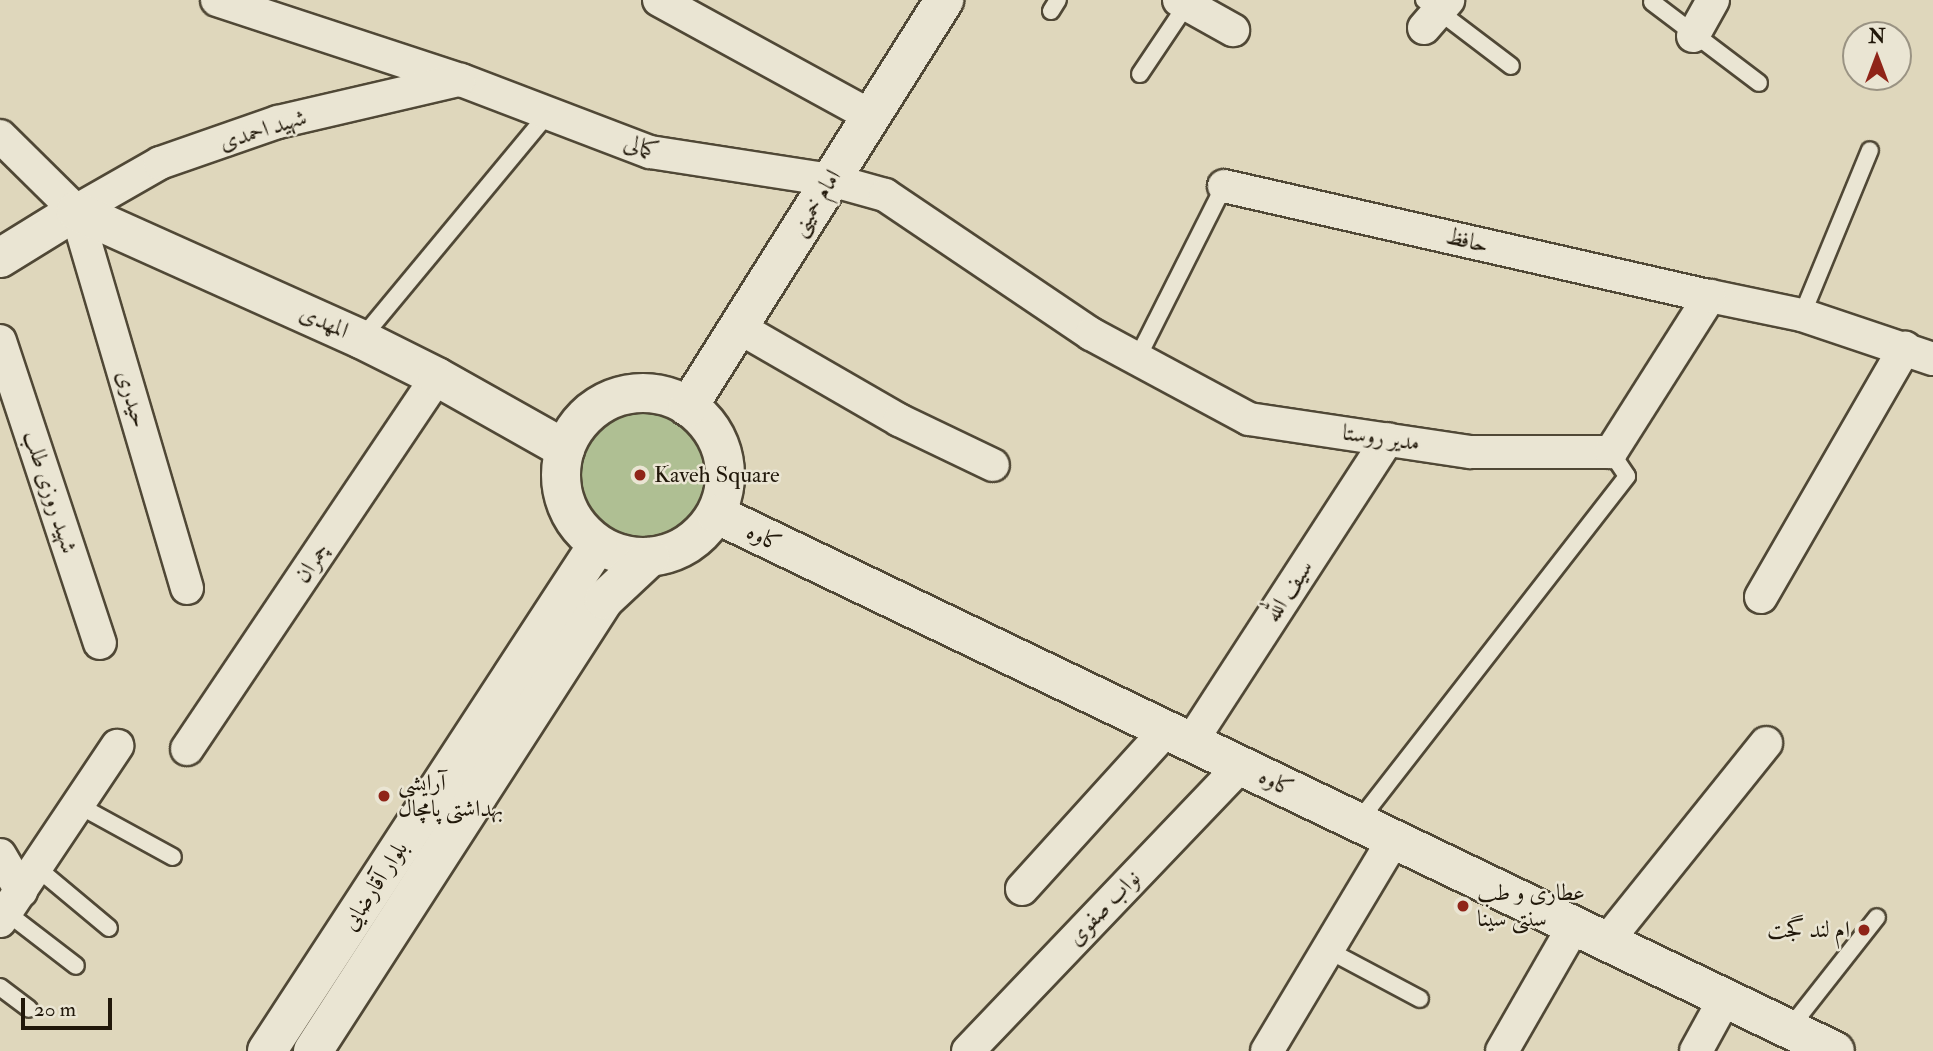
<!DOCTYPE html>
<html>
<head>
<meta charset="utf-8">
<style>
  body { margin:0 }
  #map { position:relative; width:1933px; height:1051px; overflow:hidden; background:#dfd7bc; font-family:"IM FELL Double Pica",Amiri,serif }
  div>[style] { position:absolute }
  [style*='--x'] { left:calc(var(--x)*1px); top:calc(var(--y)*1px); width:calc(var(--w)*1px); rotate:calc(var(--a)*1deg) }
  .green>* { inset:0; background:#afbf93 }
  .round { border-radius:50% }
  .roads { filter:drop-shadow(2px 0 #504836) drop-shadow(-2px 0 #504836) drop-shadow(0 2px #504836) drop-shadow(0 -2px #504836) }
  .service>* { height:16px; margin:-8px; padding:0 8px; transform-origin:8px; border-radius:8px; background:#eae5d3 }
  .minor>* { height:32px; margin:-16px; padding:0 16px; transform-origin:16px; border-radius:16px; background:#eae5d3 }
  .tertiary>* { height:38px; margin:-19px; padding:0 19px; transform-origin:19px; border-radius:19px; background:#eae5d3 }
  .tertiary>.ring { margin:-19px; padding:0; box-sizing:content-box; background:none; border:38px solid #eae5d3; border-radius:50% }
  .dots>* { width:19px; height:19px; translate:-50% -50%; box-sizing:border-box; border:4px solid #eae5d3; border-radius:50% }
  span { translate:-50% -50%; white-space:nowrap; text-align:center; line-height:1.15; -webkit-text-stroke:5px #eae5d3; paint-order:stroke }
  .street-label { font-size:23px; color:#21180a }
  .poi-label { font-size:23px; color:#21180a }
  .left { translate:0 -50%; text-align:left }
  .right { translate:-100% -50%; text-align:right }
  .north { position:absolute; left:1842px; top:21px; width:70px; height:70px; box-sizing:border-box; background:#eae5d3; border:2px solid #9a9383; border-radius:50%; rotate:0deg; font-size:19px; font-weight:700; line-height:28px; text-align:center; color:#21180a }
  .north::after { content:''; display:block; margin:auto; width:24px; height:32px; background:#8f2418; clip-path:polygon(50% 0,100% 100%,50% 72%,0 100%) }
  .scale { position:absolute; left:21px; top:998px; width:91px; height:32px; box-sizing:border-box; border:4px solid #21180a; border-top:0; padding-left:9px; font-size:21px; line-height:24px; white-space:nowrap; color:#21180a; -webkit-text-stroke:5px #eae5d3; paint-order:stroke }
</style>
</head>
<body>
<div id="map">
  <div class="green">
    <div class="round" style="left:559px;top:396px;width:164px;height:164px"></div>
  </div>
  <div class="roads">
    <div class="service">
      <div style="--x:1424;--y:0;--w:109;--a:37.2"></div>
      <div style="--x:1652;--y:2;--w:134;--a:37.1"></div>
      <div style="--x:1051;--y:11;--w:13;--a:-58"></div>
      <div style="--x:1140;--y:74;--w:84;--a:-56.1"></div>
      <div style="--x:1802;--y:315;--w:178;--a:-67.6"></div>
      <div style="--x:361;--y:339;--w:291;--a:-50.3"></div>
      <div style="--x:1137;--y:359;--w:194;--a:-63.3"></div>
      <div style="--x:78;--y:805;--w:108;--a:28.7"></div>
      <div style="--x:1358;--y:822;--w:438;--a:-52.1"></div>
      <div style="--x:1627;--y:476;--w:29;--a:-124"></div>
      <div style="--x:36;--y:867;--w:95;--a:39.9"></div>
      <div style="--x:6;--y:912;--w:88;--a:37.6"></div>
      <div style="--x:1328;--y:950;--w:104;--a:28"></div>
      <div style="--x:0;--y:987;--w:36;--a:37"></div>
      <div style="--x:1789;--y:1029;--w:142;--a:-51.8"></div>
    </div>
    <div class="minor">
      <div style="--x:217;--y:0;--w:257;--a:18.2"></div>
      <div style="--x:461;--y:80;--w:202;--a:20.9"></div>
      <div style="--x:650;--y:152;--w:183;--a:8.8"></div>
      <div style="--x:831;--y:180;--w:56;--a:15.5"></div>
      <div style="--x:885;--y:195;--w:249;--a:34"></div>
      <div style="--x:1091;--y:334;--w:179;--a:28.3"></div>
      <div style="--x:1249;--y:419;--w:224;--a:8.5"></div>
      <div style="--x:1471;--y:452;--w:140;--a:0"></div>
      <div style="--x:1611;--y:452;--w:185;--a:-57.6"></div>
      <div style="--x:1710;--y:296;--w:94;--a:11.7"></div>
      <div style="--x:1802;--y:315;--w:138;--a:18.6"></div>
      <div style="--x:659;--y:0;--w:242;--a:28.7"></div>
      <div style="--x:1179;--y:0;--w:62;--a:29.1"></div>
      <div style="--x:1424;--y:28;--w:37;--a:-49"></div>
      <div style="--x:1693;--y:36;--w:41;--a:-60.9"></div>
      <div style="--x:0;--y:136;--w:107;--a:44.6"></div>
      <div style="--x:76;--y:211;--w:393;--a:73.6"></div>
      <div style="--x:1224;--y:186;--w:498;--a:12.8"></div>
      <div style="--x:76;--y:211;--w:97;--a:-29.7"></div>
      <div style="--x:160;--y:163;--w:125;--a:-19.2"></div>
      <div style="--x:278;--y:122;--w:186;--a:-13.1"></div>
      <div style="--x:738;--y:327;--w:186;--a:30"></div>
      <div style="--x:899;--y:420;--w:104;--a:25.6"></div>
      <div style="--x:0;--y:341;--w:318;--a:71.7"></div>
      <div style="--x:1761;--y:597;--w:288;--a:-60"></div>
      <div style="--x:1191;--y:742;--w:361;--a:-57"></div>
      <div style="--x:187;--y:749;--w:448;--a:-56.1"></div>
      <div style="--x:0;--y:855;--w:42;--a:59.7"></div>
      <div style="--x:1022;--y:889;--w:215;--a:-47.8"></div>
      <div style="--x:0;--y:921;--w:211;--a:-56.2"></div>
      <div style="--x:1607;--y:941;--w:254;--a:-51.2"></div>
      <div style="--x:968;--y:1051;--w:394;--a:-46.3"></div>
      <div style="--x:1267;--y:1051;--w:247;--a:-59.1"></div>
      <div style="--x:1502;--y:1051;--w:144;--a:-60.1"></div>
      <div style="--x:1696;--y:1051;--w:60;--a:-61.3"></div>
    </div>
    <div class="tertiary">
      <div style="--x:0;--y:258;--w:89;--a:-31.7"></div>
      <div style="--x:76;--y:211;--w:312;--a:24.2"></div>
      <div style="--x:361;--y:339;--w:85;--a:26.6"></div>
      <div style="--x:437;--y:377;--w:147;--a:29.4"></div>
      <div class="ring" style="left:561px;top:393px;width:126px;height:126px"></div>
      <div style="--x:688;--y:407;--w:481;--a:-57.8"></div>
      <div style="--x:716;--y:514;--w:1241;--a:25.64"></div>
      <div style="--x:267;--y:1051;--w:605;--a:-56.86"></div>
      <div style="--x:313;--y:1051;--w:537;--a:-57.17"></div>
      <div style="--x:604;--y:600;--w:63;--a:-43.1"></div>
    </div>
  </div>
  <div class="dots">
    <div style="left:640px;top:475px;background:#8f2418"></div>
    <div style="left:384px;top:796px;background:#8f2418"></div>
    <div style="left:1463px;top:906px;background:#8f2418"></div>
    <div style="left:1864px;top:930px;background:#8f2418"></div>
  </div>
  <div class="street-label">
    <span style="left:263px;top:130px;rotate:-17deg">شهید احمدی</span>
    <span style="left:641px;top:147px;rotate:16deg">کمالی</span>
    <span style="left:816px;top:203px;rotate:-58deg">امام خمینی</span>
    <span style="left:1467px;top:241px;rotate:13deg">حافظ</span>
    <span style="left:324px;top:322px;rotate:24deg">المهدی</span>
    <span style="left:132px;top:399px;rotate:74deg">حیدری</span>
    <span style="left:1381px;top:438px;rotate:8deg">مدیر روستا</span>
    <span style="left:50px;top:492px;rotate:72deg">شهید روزی طلب</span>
    <span style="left:764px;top:538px;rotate:26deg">کاوه</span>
    <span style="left:312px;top:563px;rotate:-56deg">چمران</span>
    <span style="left:1289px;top:591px;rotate:-57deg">سیف الله</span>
    <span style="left:1276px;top:783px;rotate:26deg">کاوه</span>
    <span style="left:375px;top:886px;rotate:-57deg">بلوار آقارضایی</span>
    <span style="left:1104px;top:908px;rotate:-46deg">نواب صفوی</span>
  </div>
  <div class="poi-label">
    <span class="left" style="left:654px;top:475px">Kaveh Square</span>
    <span class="left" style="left:398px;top:796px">آرایشی<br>بهداشتی پامچال</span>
    <span class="left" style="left:1477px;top:906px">عطاری و طب<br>سنتی سینا</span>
    <span class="right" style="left:1850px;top:930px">ام لند گجت</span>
  </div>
  <div class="north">N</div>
  <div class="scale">20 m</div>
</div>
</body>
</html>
